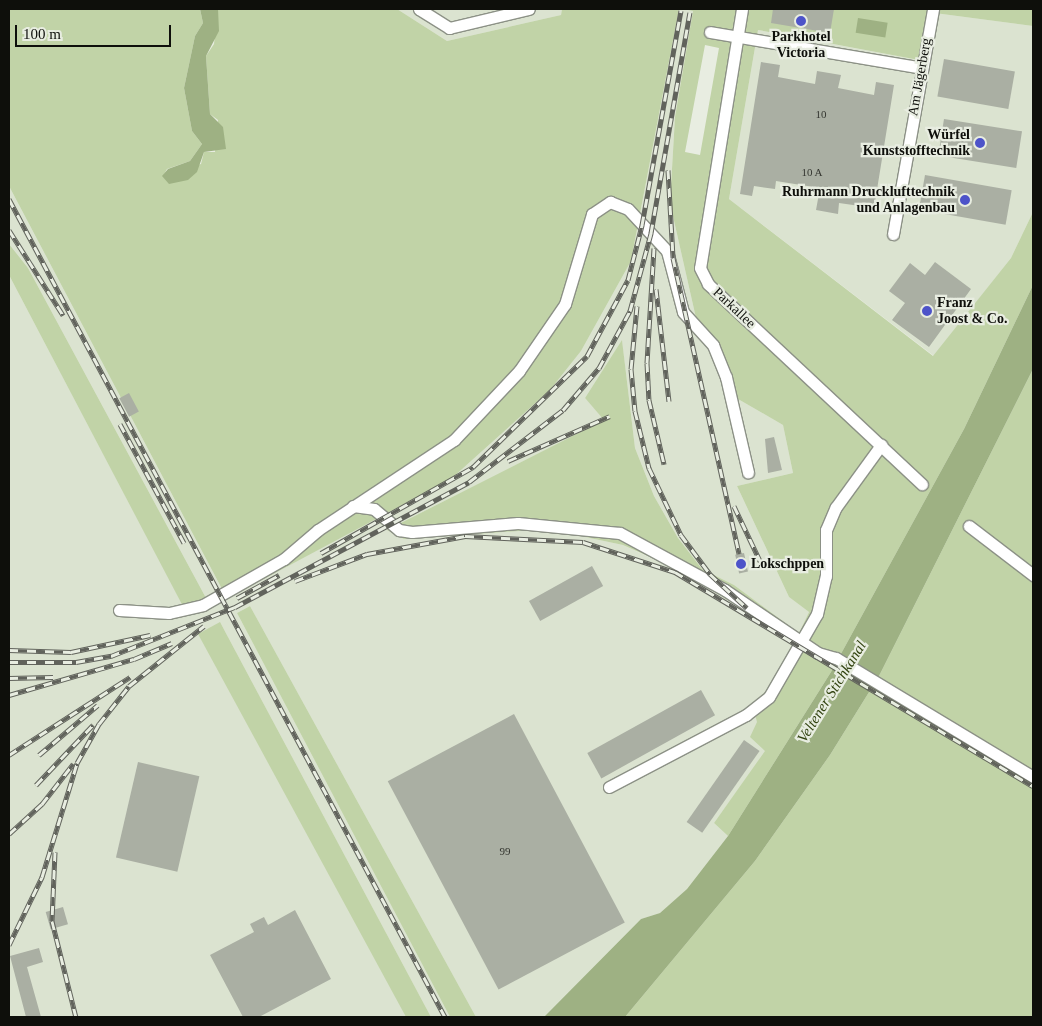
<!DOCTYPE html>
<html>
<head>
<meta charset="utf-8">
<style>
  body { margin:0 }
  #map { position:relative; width:1042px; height:1026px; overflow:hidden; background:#e8ede1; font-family:"Times New Roman",serif }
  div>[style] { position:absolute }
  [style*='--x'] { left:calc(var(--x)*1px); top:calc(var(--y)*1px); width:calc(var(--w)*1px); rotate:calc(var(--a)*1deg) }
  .built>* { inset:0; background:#dbe3d0 }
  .green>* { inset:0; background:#c1d3a7 }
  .water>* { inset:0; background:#9eb183; transform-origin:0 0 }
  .building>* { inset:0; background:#aaafa3; transform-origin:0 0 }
  .roads { filter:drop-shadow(1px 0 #8c9186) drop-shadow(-1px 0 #8c9186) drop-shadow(0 1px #8c9186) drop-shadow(0 -1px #8c9186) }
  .street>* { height:11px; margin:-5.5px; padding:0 5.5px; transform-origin:5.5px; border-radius:5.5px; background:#fff }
  .rail>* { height:5px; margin-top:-2.5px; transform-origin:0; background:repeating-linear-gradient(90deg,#e8ede1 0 9px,#61635c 0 18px); box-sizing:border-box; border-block:1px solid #61635c }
  .dots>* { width:14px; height:14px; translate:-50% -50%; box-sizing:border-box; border:2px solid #e8ede1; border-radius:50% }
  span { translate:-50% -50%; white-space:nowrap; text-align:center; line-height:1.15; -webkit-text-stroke:4.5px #e8ede1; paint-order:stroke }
  .number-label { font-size:11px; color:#353731 }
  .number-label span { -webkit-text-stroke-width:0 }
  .poi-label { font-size:14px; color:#0e0f0b; font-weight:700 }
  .right { translate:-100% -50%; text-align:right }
  .left { translate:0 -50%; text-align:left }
  .street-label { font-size:14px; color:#0e0f0b }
  .water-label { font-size:15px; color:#324310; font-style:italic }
  .frame { position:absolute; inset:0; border:10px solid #0e0f0b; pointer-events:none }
  .scale { position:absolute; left:15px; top:25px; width:156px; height:22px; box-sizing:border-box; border:2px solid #0e0f0b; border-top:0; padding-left:6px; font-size:15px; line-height:18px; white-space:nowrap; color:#0e0f0b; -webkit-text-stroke:4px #e8ede1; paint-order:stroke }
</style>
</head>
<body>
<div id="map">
  <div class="built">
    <div style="clip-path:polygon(397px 9px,562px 9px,561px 15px,447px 41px)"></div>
    <div style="clip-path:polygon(679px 9px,693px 11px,675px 117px,670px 203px,696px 318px,720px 349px,738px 399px,783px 425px,793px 473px,737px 486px,789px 597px,809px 612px,799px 633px,734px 585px,702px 569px,678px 538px,654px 496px,635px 448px,622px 341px,585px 398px,605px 420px,387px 530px,547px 529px,623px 545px,707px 585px,795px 642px,766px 691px,752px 704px,766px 751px,714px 823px,728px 836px,687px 889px,660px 913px,641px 919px,544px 1017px,476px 1017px,250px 606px,237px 613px,450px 1017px,431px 1017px,220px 622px,406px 1017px,9px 1017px,9px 275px,187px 613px,451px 479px,550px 390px,581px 351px,631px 261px)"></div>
    <div style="clip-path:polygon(927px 12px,1033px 26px,1033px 212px,1011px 258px,934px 356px,729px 199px,758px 30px,918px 60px)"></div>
    <div style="clip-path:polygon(9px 186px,222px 589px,206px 598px,28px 268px,9px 244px)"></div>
  </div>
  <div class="green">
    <div style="clip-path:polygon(9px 9px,200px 9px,203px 23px,195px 36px,184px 88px,192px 131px,202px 144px,190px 161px,167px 169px,163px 176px,201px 164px,204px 152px,215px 152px,218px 120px,210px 114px,206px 56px,214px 44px,218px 9px,397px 9px,447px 41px,561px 15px,562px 9px,679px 9px,631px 261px,581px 351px,550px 390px,451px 479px,247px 588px,187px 614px,9px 275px,9px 244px,28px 268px,206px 598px,222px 589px,9px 186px)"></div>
    <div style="clip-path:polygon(evenodd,682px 9px,1033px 9px,1033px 26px,927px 12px,919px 60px,758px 30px,729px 199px,933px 356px,1011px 258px,1033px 212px,1033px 285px,964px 429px,831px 672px,728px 836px,714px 823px,765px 751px,750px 737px,757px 722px,752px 704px,766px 691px,795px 642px,681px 571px,623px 545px,547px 529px,404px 539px,387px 530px,604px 420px,585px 398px,622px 340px,635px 448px,654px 496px,678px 538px,702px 569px,734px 585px,799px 633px,809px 612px,789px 597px,737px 486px,793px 473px,783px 425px,738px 399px,720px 349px,696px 318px,670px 203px,675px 117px,693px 11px,682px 9px,705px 45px,719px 48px,700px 155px,685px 152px,705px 45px)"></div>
    <div style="clip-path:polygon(1033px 369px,1033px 1017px,625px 1017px,755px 861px,830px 755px,879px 676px)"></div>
    <div style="clip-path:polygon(250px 606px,476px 1017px,450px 1017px,237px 613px)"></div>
    <div style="clip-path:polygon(220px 622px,431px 1017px,406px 1017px,198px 634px)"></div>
  </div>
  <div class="water">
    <div style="clip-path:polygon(200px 9px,218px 9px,219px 31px,206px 56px,210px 114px,223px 127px,226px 149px,204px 152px,197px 172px,188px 180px,169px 184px,162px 176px,168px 169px,190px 161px,202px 144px,192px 131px,184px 88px,195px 36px,203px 23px)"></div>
    <div style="left:858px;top:18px;width:30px;height:15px;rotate:9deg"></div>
    <div style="clip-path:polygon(1033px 285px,1033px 369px,879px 676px,830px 755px,755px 861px,625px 1017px,544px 1017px,641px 919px,660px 913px,687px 889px,728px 836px,831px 672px,964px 429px)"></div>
  </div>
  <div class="building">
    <div style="clip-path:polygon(773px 9px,834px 9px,830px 33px,771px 23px)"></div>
    <div style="left:944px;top:59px;width:72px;height:38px;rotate:10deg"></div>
    <div style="clip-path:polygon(761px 62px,780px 65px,778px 77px,815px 84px,817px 71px,841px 75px,838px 88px,874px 95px,876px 82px,894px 85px,874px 208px,839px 203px,838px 214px,816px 210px,820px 188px,776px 181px,775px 189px,754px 186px,752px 196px,740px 194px)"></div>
    <div style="left:944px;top:119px;width:79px;height:37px;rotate:9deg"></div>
    <div style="left:925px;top:175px;width:88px;height:35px;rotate:10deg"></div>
    <div style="clip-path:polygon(935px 262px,971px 289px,929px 347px,892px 320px,905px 303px,889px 291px,910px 263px,925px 275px)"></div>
    <div style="left:129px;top:393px;width:21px;height:11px;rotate:62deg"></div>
    <div style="clip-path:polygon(774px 437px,782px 470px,768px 473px,765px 439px)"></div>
    <div style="left:744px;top:553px;width:19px;height:9px;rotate:78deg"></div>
    <div style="left:592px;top:566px;width:23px;height:72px;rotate:61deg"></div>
    <div style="left:701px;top:690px;width:29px;height:130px;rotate:61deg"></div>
    <div style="left:514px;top:714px;width:236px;height:143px;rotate:62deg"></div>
    <div style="left:744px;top:740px;width:19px;height:100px;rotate:35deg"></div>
    <div style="left:138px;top:762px;width:63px;height:98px;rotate:13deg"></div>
    <div style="left:63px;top:907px;width:18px;height:18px;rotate:74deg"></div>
    <div style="clip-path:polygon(295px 910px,331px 979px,259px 1017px,243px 1017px,210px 955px,254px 932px,250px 924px,264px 917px,268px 925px)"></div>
    <div style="clip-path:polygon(39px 948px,43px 962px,27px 967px,41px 1017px,26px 1017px,10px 956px)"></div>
  </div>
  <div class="roads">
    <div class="street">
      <div style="--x:419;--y:9;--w:36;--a:32"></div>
      <div style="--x:449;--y:28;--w:82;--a:-13.4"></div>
      <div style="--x:742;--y:9;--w:262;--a:99.2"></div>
      <div style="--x:700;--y:268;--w:18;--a:63"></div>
      <div style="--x:708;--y:284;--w:293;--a:43.1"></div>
      <div style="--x:710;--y:32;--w:215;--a:9.6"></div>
      <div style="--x:893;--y:234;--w:229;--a:-79.9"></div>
      <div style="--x:353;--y:506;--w:21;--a:8"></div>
      <div style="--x:374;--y:509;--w:33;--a:40"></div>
      <div style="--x:399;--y:530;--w:13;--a:9"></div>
      <div style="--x:412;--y:532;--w:106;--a:-4.9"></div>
      <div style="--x:518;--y:523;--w:102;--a:5.6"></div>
      <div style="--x:620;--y:533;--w:119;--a:28.5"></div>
      <div style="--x:725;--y:590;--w:112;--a:34.1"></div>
      <div style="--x:818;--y:653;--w:19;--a:16"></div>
      <div style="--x:836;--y:658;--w:230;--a:31.1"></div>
      <div style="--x:969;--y:526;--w:81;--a:37.4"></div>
      <div style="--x:119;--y:610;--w:50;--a:3.4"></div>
      <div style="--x:169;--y:613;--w:35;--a:-13"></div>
      <div style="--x:203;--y:605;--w:93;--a:-29.6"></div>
      <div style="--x:284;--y:559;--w:45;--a:-40.5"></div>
      <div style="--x:318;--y:530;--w:163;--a:-33.5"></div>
      <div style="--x:454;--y:440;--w:95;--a:-46.7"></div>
      <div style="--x:519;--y:371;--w:81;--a:-55.5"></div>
      <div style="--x:565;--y:304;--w:94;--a:-73.3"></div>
      <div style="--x:592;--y:214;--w:22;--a:-34"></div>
      <div style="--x:610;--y:202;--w:19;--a:21"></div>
      <div style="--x:628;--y:209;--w:57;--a:47.1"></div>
      <div style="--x:667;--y:251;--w:63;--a:75.3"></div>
      <div style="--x:683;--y:312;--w:45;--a:47.7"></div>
      <div style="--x:713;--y:345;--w:35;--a:68"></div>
      <div style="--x:726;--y:377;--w:98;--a:77"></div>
      <div style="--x:609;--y:787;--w:155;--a:-27.7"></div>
      <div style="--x:746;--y:715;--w:29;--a:-38"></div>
      <div style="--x:769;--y:697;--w:96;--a:-60"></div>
      <div style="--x:817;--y:614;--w:39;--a:-77"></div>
      <div style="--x:826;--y:576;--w:46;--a:-90"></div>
      <div style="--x:826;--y:530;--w:25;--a:-67"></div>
      <div style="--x:836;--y:507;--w:77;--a:-54"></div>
    </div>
  </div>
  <div class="rail">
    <div style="--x:668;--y:170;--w:88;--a:86.7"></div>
    <div style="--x:673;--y:258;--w:303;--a:77.4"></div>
    <div style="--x:9;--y:199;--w:927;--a:61.94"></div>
    <div style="--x:9;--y:230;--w:101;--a:57.6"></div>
    <div style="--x:654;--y:248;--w:115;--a:93.5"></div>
    <div style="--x:647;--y:363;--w:37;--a:87"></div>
    <div style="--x:649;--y:400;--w:66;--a:76.8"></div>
    <div style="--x:656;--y:289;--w:113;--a:83.4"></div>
    <div style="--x:637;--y:306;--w:63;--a:95.4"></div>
    <div style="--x:631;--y:369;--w:42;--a:84.6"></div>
    <div style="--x:635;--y:411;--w:59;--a:76.2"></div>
    <div style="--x:649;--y:468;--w:74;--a:64.5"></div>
    <div style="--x:681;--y:535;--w:49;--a:53.4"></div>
    <div style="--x:710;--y:574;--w:50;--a:42.6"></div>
    <div style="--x:120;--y:424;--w:135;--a:61.7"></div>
    <div style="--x:508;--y:461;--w:111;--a:-23.8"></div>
    <div style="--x:734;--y:506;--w:65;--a:64.6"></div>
    <div style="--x:321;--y:553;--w:175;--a:-29.5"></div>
    <div style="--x:473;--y:467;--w:159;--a:-44.2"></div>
    <div style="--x:587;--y:356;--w:86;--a:-61.7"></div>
    <div style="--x:628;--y:280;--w:57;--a:-75.7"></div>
    <div style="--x:642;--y:225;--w:218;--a:-79.7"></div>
    <div style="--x:295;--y:581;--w:77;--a:-20.6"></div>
    <div style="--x:367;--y:554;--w:100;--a:-10.4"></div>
    <div style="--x:465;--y:536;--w:118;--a:2.9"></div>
    <div style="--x:583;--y:542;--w:97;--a:18.1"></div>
    <div style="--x:675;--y:572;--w:417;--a:30.9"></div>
    <div style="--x:237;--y:598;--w:48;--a:-28.7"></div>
    <div style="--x:9;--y:650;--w:62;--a:1.8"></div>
    <div style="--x:71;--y:652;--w:81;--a:-12.1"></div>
    <div style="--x:9;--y:662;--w:67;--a:0"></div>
    <div style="--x:76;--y:662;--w:36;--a:-10"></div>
    <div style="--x:111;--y:656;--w:133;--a:-21.6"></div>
    <div style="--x:235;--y:607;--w:265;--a:-28.1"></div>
    <div style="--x:469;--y:482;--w:118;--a:-37.5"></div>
    <div style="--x:563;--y:410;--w:55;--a:-49.4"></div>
    <div style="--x:599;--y:368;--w:65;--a:-61.5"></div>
    <div style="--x:630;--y:311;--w:81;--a:-74.9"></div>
    <div style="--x:651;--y:233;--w:224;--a:-80"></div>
    <div style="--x:9;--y:678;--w:44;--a:-1.3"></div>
    <div style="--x:9;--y:695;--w:130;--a:-16.1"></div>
    <div style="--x:134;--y:659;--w:41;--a:-22.8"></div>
    <div style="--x:9;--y:755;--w:144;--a:-32.8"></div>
    <div style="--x:39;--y:755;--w:77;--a:-40.3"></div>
    <div style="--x:36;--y:785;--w:83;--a:-46.5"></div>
    <div style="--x:9;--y:834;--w:45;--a:-42.3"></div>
    <div style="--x:42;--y:804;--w:51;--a:-52.2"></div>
    <div style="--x:55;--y:852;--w:69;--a:92.5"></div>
    <div style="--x:52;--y:921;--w:99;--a:76"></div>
    <div style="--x:9;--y:945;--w:76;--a:-64.1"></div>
    <div style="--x:42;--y:877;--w:119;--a:-72.9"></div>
    <div style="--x:77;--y:763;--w:45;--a:-60.6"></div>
    <div style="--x:99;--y:724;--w:48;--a:-51.7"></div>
    <div style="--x:129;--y:686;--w:96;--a:-38.7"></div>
  </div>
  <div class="dots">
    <div style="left:801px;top:21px;background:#4d53c9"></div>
    <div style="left:980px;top:143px;background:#4d53c9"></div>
    <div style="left:965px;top:200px;background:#4d53c9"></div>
    <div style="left:927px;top:311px;background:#4d53c9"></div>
    <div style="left:741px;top:564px;background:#4d53c9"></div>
  </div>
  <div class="number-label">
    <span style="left:821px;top:114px">10</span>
    <span style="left:812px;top:172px">10 A</span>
    <span style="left:505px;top:851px">99</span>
  </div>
  <div class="poi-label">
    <span style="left:801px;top:45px">Parkhotel<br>Victoria</span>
    <span class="right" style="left:970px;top:143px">Würfel<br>Kunststofftechnik</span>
    <span class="right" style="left:955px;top:200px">Ruhrmann Drucklufttechnik<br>und Anlagenbau</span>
    <span class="left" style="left:937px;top:311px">Franz<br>Joost &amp; Co.</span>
    <span class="left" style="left:751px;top:564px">Lokschppen</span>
  </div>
  <div class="street-label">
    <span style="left:920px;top:77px;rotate:-80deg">Am Jägerberg</span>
    <span style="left:734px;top:308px;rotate:43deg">Parkallee</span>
  </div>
  <div class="water-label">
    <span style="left:832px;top:692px;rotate:-58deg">Veltener Stichkanal</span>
  </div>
  <div class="frame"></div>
  <div class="scale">100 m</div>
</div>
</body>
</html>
